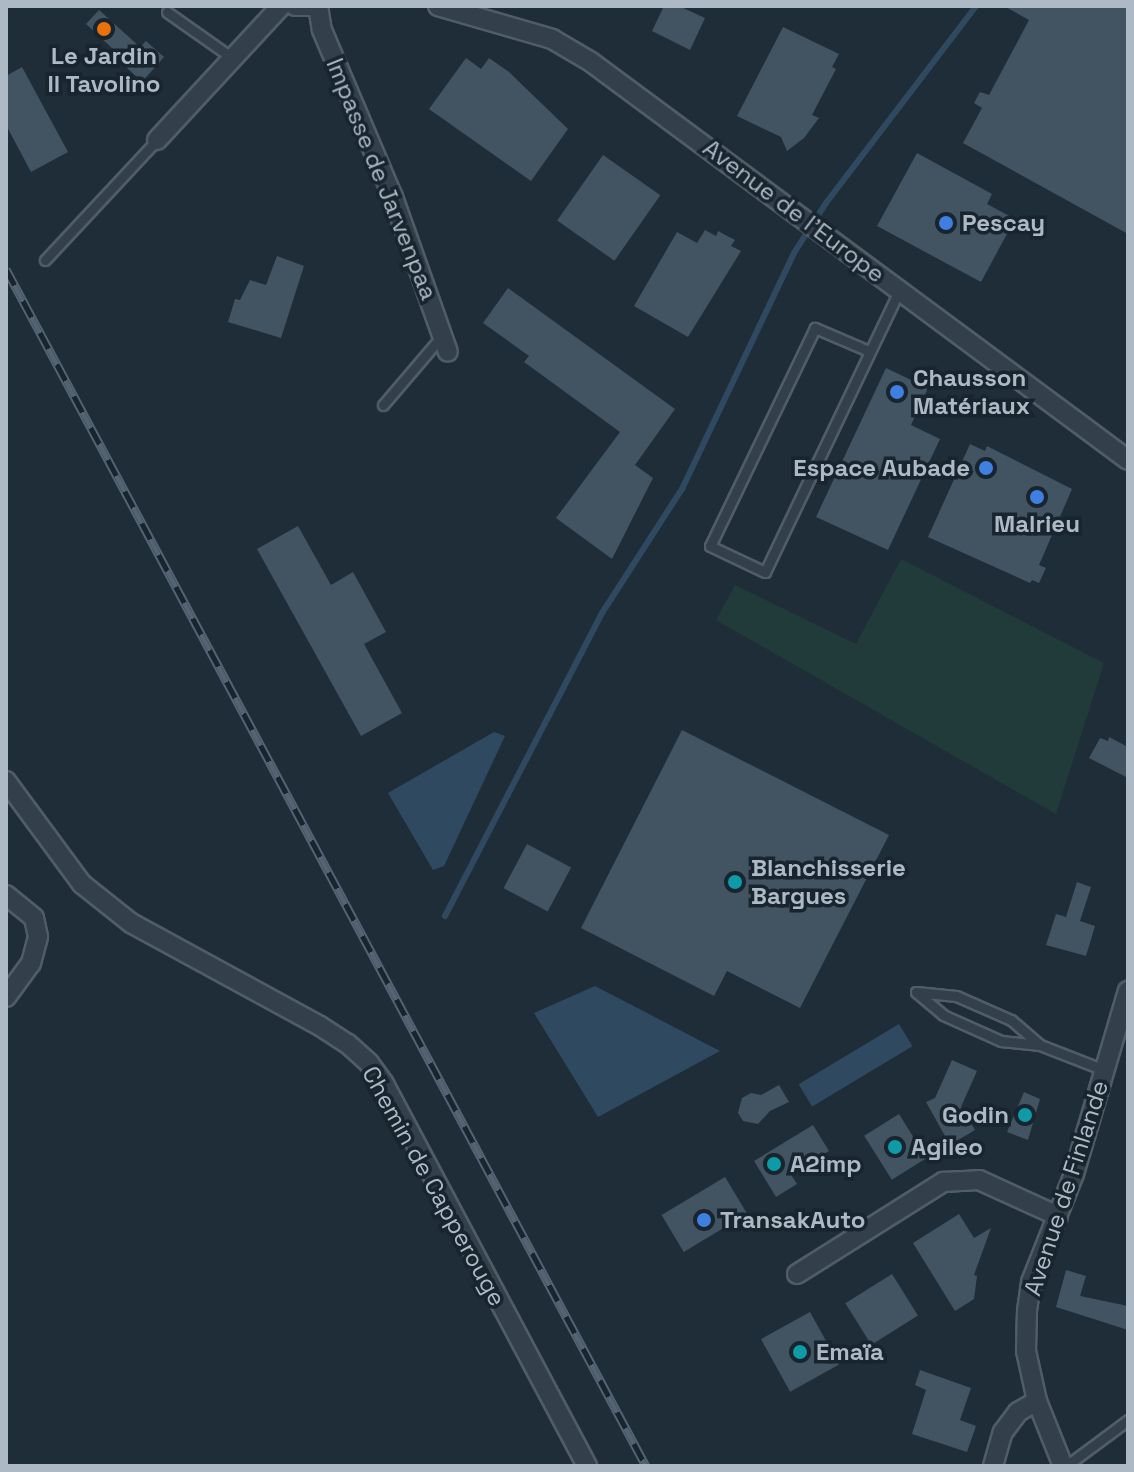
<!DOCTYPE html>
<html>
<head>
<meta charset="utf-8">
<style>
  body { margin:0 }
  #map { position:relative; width:1134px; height:1472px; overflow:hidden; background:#1f2d39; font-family:"Space Grotesk",sans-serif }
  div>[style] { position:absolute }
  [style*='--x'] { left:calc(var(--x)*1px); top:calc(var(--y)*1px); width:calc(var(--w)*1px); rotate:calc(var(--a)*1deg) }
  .green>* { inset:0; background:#213a3a }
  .water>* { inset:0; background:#2f4a60; transform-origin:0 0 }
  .stream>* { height:6px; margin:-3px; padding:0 3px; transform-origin:3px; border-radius:3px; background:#2f4a60 }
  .building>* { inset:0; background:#425361; transform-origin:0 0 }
  .roads { filter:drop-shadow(2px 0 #505d67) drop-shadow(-2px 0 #505d67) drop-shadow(0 2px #505d67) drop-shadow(0 -2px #505d67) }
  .lane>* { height:9px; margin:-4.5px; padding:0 4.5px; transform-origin:4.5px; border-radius:4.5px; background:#333f4a }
  .street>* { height:18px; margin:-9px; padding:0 9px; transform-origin:9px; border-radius:9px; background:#333f4a }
  .rail>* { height:9px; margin-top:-4.5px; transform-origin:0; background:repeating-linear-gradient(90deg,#18242e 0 18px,#546371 0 36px); box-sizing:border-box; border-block:2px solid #546371 }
  .dots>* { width:22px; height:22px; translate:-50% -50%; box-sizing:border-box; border:4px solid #18242e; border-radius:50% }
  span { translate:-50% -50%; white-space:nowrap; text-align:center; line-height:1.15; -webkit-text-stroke:7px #18242e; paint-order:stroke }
  .poi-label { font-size:24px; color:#adbac6; font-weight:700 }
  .left { translate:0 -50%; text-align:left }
  .right { translate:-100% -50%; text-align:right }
  .street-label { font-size:24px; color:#adbac6 }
  .frame { position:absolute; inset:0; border:8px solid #adbac6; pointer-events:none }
</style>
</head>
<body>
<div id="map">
  <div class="green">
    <div style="clip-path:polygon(901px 559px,1104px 663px,1056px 814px,716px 620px,735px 585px,856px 644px)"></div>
  </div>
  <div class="water">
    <div style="clip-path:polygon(494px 732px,505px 736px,444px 866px,433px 870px,388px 793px)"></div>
    <div style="clip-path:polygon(595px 986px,720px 1051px,598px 1117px,534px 1013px)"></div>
    <div style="left:899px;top:1024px;width:26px;height:117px;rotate:59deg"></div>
  </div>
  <div class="stream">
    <div style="--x:445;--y:916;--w:341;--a:-62.6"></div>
    <div style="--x:602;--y:613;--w:148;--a:-57.2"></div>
    <div style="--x:682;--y:489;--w:261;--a:-64.6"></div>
    <div style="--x:794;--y:253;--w:59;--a:-57.4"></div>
    <div style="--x:826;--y:203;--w:248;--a:-52.7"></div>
  </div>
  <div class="building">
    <div style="clip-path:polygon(664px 6px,679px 6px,705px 18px,690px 50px,652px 31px)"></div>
    <div style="clip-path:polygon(1004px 6px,1128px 6px,1128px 234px,963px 143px,982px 108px,974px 103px,980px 92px,989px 95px,1029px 20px)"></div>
    <div style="clip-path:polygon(99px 10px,140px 47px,146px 41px,164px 57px,142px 82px,124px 65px,127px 62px,86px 24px)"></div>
    <div style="clip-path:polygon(783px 27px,839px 54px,832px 67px,836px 69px,812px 115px,819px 118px,804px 138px,787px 151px,781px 137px,737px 116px)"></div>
    <div style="clip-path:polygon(466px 58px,481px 69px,489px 58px,509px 72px,568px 129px,531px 181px,429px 109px)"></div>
    <div style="clip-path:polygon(22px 67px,68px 152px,31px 172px,6px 125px,6px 76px)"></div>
    <div style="clip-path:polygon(917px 153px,992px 194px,987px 204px,1015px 219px,981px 282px,877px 226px)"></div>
    <div style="left:603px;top:155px;width:70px;height:80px;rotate:35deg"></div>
    <div style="clip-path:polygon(705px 230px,716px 236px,718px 231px,735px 240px,731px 246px,741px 251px,688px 337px,634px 306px,677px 232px,697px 243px)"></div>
    <div style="clip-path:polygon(277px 256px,304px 266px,281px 338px,228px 322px,235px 299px,240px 300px,250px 280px,266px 285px)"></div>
    <div style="clip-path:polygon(508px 288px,675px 409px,635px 465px,653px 478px,612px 559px,556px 518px,620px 432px,524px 362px,529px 356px,483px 323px)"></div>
    <div style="clip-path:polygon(886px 368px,928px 388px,911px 425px,940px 439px,888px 550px,816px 517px)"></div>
    <div style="clip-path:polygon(970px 444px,985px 451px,987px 446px,1072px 489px,1039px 565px,1046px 568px,1039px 583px,1032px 580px,1030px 583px,928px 537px)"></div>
    <div style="clip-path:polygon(298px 526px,331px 585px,353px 572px,386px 632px,364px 644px,402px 713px,361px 736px,257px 549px)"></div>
    <div style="clip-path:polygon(682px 730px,889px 835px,800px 1008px,727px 971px,714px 996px,581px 928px)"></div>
    <div style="clip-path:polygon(1109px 737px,1128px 747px,1128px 778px,1089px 758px,1100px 738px,1108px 741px)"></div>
    <div style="left:527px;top:844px;width:50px;height:50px;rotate:28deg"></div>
    <div style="clip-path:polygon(1077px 882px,1091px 887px,1080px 921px,1095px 926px,1086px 956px,1046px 945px,1056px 914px,1066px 917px)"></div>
    <div style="clip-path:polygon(952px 1060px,977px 1071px,961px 1107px,975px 1130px,950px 1145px,926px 1102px,935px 1098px)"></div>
    <div style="clip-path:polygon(779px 1085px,789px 1102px,770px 1111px,758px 1124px,743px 1121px,738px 1113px,742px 1098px,751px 1093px,761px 1095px)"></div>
    <div style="clip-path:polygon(1024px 1092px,1040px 1099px,1028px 1140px,1007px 1132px)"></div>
    <div style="left:899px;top:1114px;width:52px;height:41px;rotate:58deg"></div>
    <div style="clip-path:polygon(813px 1125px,829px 1151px,790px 1173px,797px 1184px,776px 1197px,754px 1161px)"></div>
    <div style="left:725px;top:1177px;width:43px;height:74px;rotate:59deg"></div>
    <div style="clip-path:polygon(959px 1214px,974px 1238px,991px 1228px,974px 1275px,977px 1276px,974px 1299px,955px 1311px,913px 1243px)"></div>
    <div style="clip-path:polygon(1066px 1270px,1086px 1276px,1080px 1296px,1128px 1306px,1128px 1330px,1056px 1307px)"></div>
    <div style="left:892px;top:1274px;width:49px;height:55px;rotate:58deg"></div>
    <div style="left:810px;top:1312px;width:60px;height:56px;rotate:61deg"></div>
    <div style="clip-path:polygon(920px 1370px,971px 1388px,960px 1420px,976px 1426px,967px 1452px,912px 1434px,926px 1390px,915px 1385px)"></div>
  </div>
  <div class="roads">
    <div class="lane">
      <div style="--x:167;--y:12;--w:78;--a:35.1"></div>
      <div style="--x:45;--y:260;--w:164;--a:-47"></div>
      <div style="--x:869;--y:351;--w:59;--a:-156.9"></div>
      <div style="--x:815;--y:328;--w:242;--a:115.7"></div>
      <div style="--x:710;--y:546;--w:61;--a:25.3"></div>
      <div style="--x:765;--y:572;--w:311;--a:-64.5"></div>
      <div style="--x:383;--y:405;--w:88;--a:-49.6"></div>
      <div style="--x:1040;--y:1045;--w:38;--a:-139"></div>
      <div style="--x:1011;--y:1020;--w:60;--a:-156.4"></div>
      <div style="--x:956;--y:996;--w:40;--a:-174.3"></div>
      <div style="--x:916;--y:992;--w:35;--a:40"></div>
      <div style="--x:943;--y:1015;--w:64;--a:24.1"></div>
      <div style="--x:1001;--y:1041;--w:39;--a:6"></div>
      <div style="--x:1040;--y:1045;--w:69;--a:21.3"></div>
      <div style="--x:1066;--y:1466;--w:77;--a:-36.6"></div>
    </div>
    <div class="street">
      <div style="--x:295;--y:6;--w:16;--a:0"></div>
      <div style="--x:318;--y:6;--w:24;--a:81"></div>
      <div style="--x:322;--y:30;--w:181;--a:67"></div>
      <div style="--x:393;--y:197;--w:164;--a:70.5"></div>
      <div style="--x:438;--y:6;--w:119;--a:16.1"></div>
      <div style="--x:552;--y:39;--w:45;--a:30.5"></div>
      <div style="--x:591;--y:62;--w:668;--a:36.54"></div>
      <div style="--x:157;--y:140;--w:183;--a:-47.2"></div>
      <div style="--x:6;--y:781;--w:128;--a:53.6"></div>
      <div style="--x:82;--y:884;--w:63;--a:38.5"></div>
      <div style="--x:131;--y:923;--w:215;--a:28.6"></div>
      <div style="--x:320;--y:1026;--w:33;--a:33"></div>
      <div style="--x:348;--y:1044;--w:28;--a:42"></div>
      <div style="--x:369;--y:1063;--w:26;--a:54"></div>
      <div style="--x:384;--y:1084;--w:433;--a:62"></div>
      <div style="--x:6;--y:895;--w:36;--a:39"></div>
      <div style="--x:34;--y:918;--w:19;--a:78"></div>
      <div style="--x:38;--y:937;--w:27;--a:105"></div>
      <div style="--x:31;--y:963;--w:42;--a:126.3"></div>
      <div style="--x:797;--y:1274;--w:173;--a:-32.2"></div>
      <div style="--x:943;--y:1182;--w:36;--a:-3"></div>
      <div style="--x:979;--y:1180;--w:87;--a:24.5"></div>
      <div style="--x:993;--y:1466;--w:35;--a:-74"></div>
      <div style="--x:1003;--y:1432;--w:25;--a:-53"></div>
      <div style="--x:1018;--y:1412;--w:22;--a:-30"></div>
      <div style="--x:1063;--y:1466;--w:70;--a:-111.8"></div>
      <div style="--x:1037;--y:1401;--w:51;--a:-102.4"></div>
      <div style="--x:1026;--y:1351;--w:40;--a:-88.6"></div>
      <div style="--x:1027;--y:1311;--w:29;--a:-82"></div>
      <div style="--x:1031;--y:1282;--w:116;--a:-68.3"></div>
      <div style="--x:1074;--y:1174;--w:191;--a:-73.6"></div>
    </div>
  </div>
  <div class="rail">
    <div style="--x:6;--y:269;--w:1357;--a:61.87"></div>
  </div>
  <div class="dots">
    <div style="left:104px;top:29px;background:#e8710a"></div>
    <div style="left:946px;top:223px;background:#3f7fe0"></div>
    <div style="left:897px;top:392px;background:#3f7fe0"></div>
    <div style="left:986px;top:468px;background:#3f7fe0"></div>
    <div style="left:1037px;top:497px;background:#3f7fe0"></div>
    <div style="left:735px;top:882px;background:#0f9aa8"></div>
    <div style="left:1025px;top:1115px;background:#0f9aa8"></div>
    <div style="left:895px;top:1147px;background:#0f9aa8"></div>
    <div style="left:774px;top:1164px;background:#0f9aa8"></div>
    <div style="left:704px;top:1220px;background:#3f7fe0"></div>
    <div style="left:800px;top:1352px;background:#0f9aa8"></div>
  </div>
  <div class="poi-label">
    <span style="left:104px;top:70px">Le Jardin<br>Il Tavolino</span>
    <span class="left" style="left:962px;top:223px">Pescay</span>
    <span class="left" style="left:913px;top:392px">Chausson<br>Matériaux</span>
    <span class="right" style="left:970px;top:468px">Espace Aubade</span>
    <span style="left:1037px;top:524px">Malrieu</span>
    <span class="left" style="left:751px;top:882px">Blanchisserie<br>Bargues</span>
    <span class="right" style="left:1009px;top:1115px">Godin</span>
    <span class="left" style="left:911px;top:1147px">Agileo</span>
    <span class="left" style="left:790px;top:1164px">A2imp</span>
    <span class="left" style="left:720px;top:1220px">TransakAuto</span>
    <span class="left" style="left:816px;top:1352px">Emaïa</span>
  </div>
  <div class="street-label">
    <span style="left:382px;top:179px;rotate:68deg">Impasse de Jarvenpaa</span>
    <span style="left:794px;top:211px;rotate:37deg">Avenue de l'Europe</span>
    <span style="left:434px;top:1186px;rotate:61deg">Chemin de Capperouge</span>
    <span style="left:1066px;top:1188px;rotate:-72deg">Avenue de Finlande</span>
  </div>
  <div class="frame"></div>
</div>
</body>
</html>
